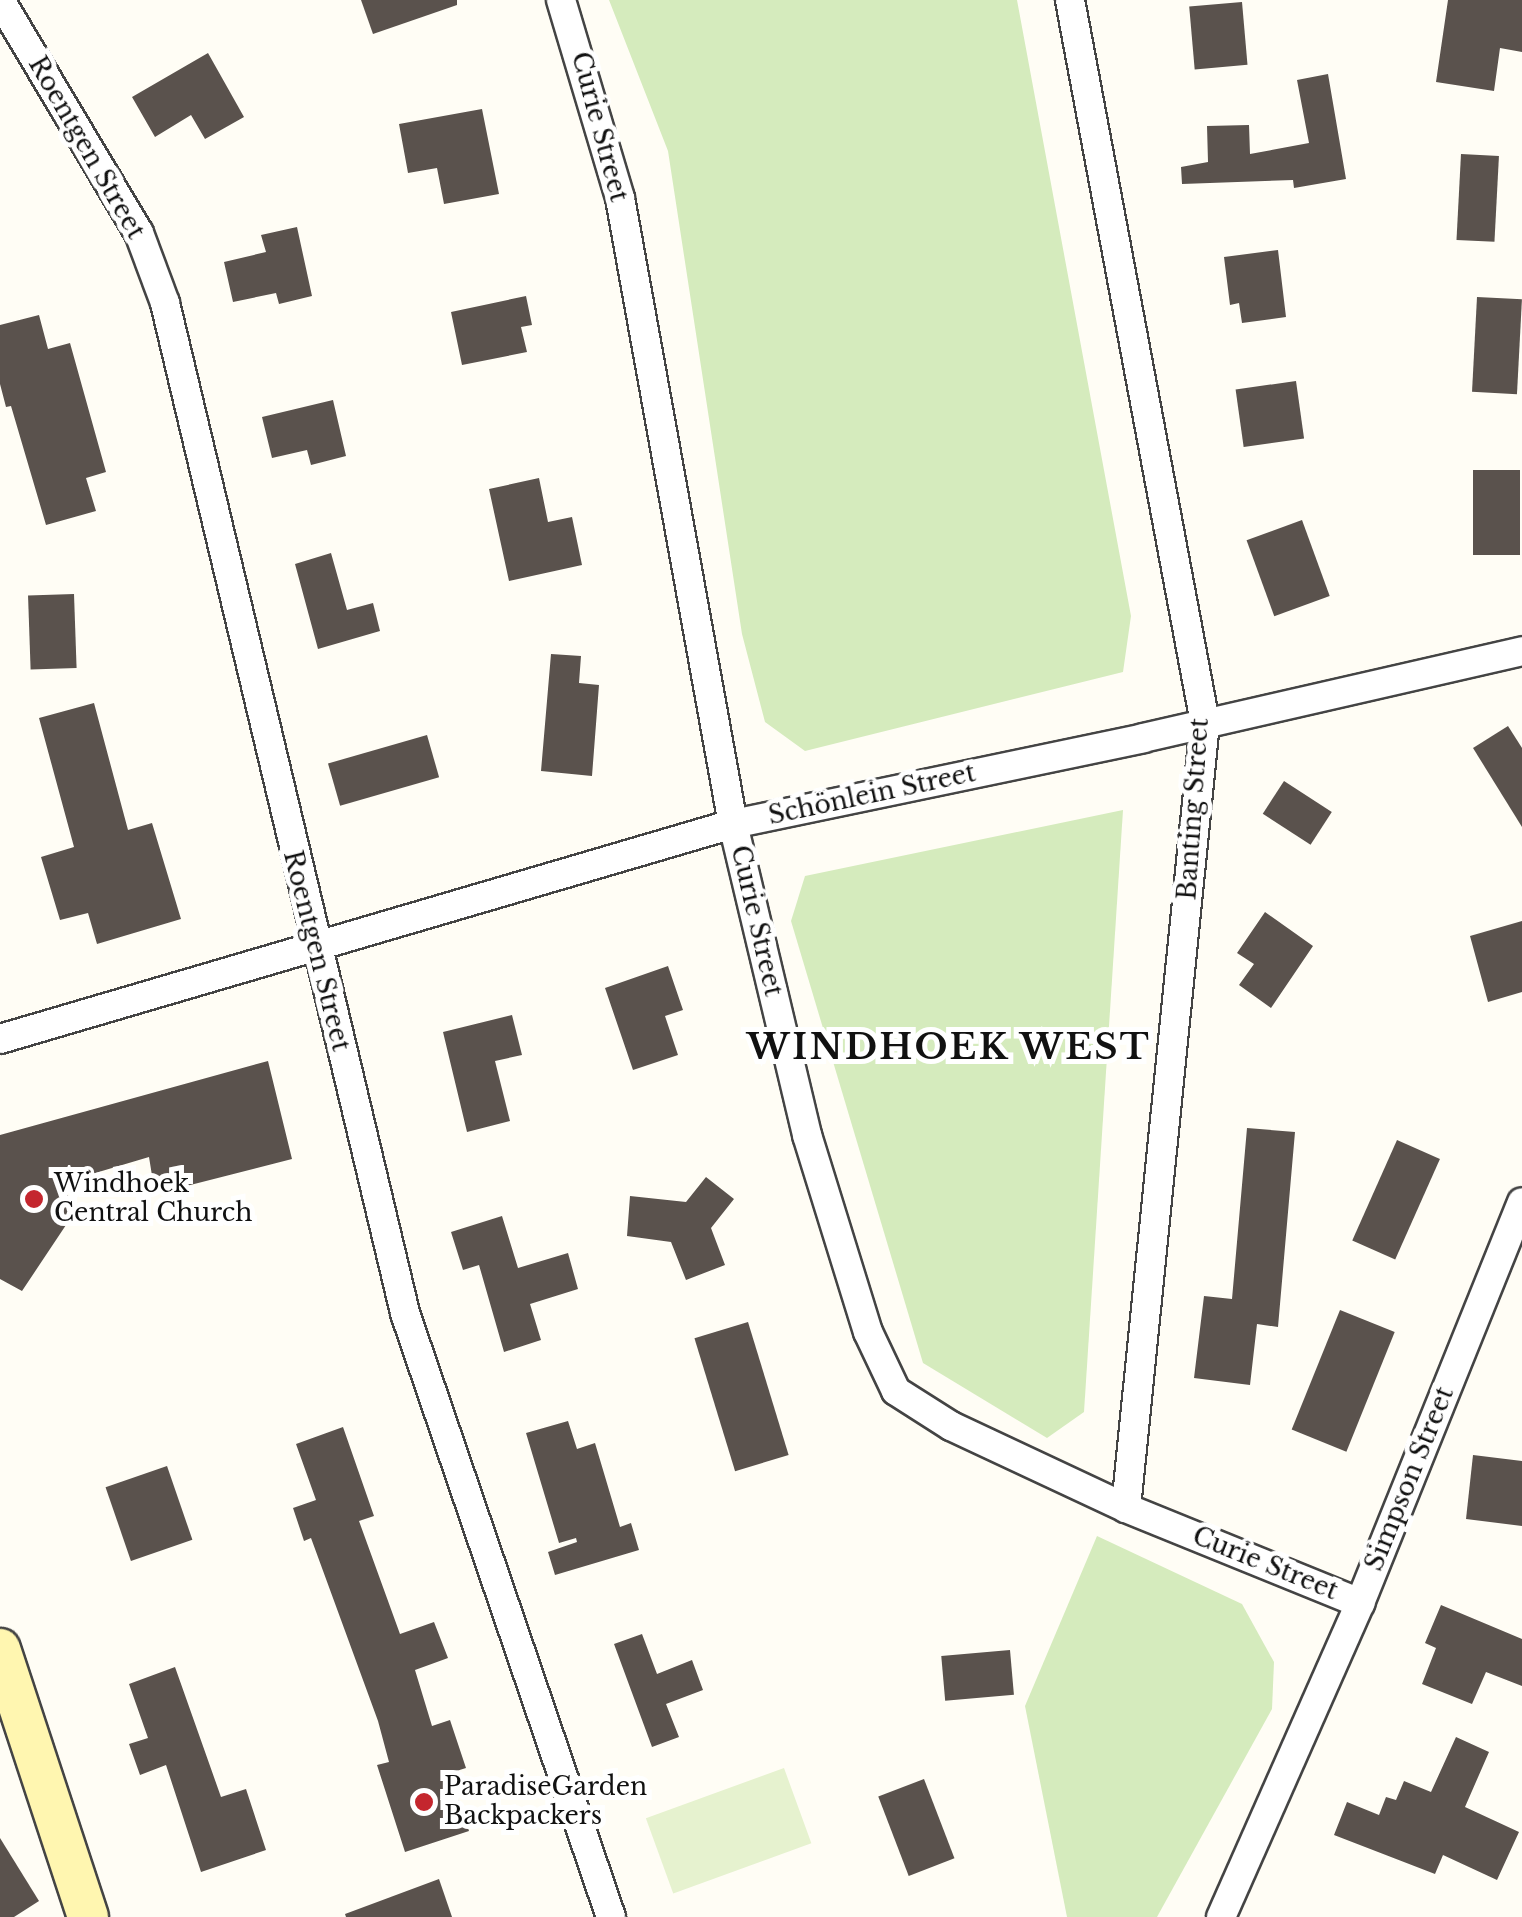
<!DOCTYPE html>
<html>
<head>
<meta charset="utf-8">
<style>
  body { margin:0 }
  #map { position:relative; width:1522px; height:1917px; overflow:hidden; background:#fffdf5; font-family:"Libre Baskerville",serif }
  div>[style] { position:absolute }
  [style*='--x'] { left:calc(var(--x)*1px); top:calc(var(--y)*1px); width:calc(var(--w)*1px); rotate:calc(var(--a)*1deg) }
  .green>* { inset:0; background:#d5ebbd }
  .pitch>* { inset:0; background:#e6f2cf; transform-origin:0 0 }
  .building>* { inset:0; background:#5a524d; transform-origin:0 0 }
  .roads { filter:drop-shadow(2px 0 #444) drop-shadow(-2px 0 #444) drop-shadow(0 2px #444) drop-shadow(0 -2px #444) }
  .street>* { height:28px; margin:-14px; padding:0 14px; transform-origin:14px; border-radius:14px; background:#fff }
  .secondary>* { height:40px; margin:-20px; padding:0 20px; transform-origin:20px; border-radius:20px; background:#fff6b0 }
  .dots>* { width:28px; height:28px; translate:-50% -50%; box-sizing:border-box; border:5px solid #fff; border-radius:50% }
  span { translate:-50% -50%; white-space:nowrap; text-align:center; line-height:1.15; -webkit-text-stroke:10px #fff; paint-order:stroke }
  .street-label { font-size:25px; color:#111 }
  .poi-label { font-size:25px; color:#111 }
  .left { translate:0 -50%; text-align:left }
  .district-label { font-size:35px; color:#111; font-weight:700; letter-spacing:2.5px }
</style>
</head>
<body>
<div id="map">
  <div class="green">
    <div style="clip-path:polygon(609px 0,1017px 0,1131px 616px,1123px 672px,805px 751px,765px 722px,742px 634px,668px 151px)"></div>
    <div style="clip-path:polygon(1123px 810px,1084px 1412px,1047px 1438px,923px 1363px,791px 921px,805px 876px)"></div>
    <div style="clip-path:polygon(1097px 1536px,1242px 1604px,1274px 1662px,1272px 1709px,1157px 1917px,1067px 1917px,1025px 1706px)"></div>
  </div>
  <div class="pitch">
    <div style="left:784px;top:1768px;width:80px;height:147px;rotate:70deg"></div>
  </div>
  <div class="building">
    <div style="clip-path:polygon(361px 0,457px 0,457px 5px,373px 34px)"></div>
    <div style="clip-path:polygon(1448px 0,1522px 0,1522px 52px,1500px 48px,1494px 91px,1436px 82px)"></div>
    <div style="left:1242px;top:2px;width:63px;height:53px;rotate:85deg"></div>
    <div style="clip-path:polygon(208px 53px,244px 117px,205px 139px,191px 115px,155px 137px,132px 97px)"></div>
    <div style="clip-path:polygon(1328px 74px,1346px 179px,1294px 188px,1293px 180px,1182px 184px,1181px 167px,1208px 162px,1207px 126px,1249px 125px,1250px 154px,1309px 143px,1297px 80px)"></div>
    <div style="clip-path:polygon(482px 109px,499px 194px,444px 204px,437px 168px,408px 173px,399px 124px)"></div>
    <div style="left:1461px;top:154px;width:38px;height:86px;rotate:3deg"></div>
    <div style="clip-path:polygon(297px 227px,312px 296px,279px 304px,276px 293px,233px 302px,224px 262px,266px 252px,261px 235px)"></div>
    <div style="clip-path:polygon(1278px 250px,1286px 317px,1242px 323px,1239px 303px,1230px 305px,1224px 257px)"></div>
    <div style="clip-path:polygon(526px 296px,532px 325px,521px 327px,527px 352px,462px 365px,451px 312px)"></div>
    <div style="left:1477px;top:297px;width:45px;height:95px;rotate:3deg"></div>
    <div style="clip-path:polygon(39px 315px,48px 349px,70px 343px,106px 472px,86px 478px,96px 511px,46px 525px,11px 406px,6px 407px,0 384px,0 325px)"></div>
    <div style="left:1296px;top:381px;width:58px;height:61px;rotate:82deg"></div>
    <div style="clip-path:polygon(333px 400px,346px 456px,311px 465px,307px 450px,272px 458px,262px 417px)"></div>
    <div style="left:1473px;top:470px;width:47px;height:85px"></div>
    <div style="clip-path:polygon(539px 478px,548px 522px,572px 517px,582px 565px,509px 581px,489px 489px)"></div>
    <div style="left:1302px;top:520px;width:81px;height:59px;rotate:70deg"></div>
    <div style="clip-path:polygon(331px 553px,347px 610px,373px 603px,380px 631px,318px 649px,295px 564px)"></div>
    <div style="left:74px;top:594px;width:74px;height:46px;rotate:88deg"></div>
    <div style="clip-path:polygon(551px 654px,581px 656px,579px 683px,599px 685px,592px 776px,541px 771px)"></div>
    <div style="clip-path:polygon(94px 703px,128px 830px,152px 823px,181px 919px,97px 944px,88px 913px,60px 920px,41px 857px,74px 847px,39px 718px)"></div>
    <div style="clip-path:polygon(1508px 726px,1522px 748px,1522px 827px,1473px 748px)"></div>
    <div style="left:427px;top:735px;width:44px;height:103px;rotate:74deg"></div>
    <div style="left:1284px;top:781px;width:57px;height:39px;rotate:33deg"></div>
    <div style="clip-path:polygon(1265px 912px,1313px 946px,1271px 1008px,1239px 985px,1254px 964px,1237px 953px)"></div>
    <div style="clip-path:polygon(1522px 921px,1522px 992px,1488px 1002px,1470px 936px)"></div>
    <div style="clip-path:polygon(668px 966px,683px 1010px,665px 1016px,678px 1055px,633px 1070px,605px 988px)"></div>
    <div style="clip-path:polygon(512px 1015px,522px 1055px,495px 1061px,510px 1121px,467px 1132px,443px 1032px)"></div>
    <div style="clip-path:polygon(268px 1061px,292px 1159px,155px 1194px,149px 1157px,65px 1182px,72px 1216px,22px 1291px,0 1279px,0 1135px)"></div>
    <div style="clip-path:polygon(1247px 1128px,1295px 1132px,1278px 1327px,1257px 1324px,1250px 1385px,1194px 1378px,1204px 1296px,1232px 1299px)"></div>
    <div style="left:1397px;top:1140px;width:47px;height:110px;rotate:24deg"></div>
    <div style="clip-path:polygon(706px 1177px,734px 1199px,711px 1228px,725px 1265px,686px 1280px,671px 1242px,627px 1236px,630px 1196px,686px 1202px)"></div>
    <div style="clip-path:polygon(502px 1216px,518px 1268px,568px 1253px,578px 1289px,530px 1304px,541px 1340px,504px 1352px,479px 1265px,463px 1270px,451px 1232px)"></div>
    <div style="left:1340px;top:1310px;width:59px;height:129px;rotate:22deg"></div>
    <div style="left:748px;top:1322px;width:139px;height:56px;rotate:73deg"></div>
    <div style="clip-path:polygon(568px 1421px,577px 1449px,595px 1443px,620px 1527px,631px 1523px,639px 1550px,555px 1575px,548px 1552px,577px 1542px,576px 1538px,559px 1543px,526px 1433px)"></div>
    <div style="clip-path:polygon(343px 1427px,374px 1516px,359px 1521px,400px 1634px,434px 1622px,448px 1658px,415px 1670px,432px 1726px,450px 1720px,466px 1768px,450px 1773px,469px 1831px,405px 1852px,377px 1765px,389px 1762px,378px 1721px,311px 1538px,304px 1541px,293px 1508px,316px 1500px,296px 1444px)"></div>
    <div style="clip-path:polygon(1473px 1455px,1522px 1461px,1522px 1526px,1466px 1519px)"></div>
    <div style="left:167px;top:1466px;width:78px;height:65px;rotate:71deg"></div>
    <div style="clip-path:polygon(1441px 1605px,1522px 1639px,1522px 1686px,1486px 1672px,1472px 1704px,1422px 1684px,1436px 1648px,1425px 1643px)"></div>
    <div style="clip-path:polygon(642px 1634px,657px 1674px,692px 1660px,703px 1690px,666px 1704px,679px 1737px,652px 1747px,614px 1644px)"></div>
    <div style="left:1010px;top:1650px;width:45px;height:69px;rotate:85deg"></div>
    <div style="clip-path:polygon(175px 1667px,221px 1797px,246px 1789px,266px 1850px,201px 1872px,166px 1765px,140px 1775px,129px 1744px,148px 1738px,129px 1684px)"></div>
    <div style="clip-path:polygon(1456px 1737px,1489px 1752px,1465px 1807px,1519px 1832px,1497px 1880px,1443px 1855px,1435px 1874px,1334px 1835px,1347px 1802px,1379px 1815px,1386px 1797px,1396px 1800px,1404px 1781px,1431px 1792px)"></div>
    <div style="left:924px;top:1779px;width:85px;height:49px;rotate:69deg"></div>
    <div style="clip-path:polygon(0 1838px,39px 1901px,14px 1917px,0 1917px)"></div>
    <div style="clip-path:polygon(439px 1879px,452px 1917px,346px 1917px,345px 1914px)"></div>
  </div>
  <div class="roads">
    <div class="street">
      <div style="--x:0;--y:0;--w:271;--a:59.2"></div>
      <div style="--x:139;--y:233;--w:75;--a:69.6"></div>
      <div style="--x:165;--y:303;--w:1038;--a:76.63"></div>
      <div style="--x:405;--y:1313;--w:638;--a:71.17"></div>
      <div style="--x:561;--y:0;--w:207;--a:73.4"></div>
      <div style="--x:620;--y:198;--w:636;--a:79.77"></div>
      <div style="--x:733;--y:824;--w:320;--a:76.6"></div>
      <div style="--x:807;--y:1135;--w:206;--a:72.8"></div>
      <div style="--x:868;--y:1332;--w:65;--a:64.6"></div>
      <div style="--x:896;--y:1391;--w:65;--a:32.5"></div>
      <div style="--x:951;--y:1426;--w:193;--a:25.1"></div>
      <div style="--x:1126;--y:1508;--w:253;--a:22.1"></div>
      <div style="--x:1070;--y:0;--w:735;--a:79.42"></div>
      <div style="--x:1205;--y:723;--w:789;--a:95.75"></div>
      <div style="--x:0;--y:1039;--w:764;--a:-16.35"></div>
      <div style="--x:733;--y:824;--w:419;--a:-11.8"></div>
      <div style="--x:1143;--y:738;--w:389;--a:-12.9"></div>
      <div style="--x:1221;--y:1917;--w:343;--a:-66.1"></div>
      <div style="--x:1360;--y:1603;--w:432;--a:-68"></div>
    </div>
    <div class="secondary">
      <div style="--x:0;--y:1649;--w:282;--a:71.8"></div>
    </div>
  </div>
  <div class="dots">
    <div style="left:34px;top:1199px;background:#c4262e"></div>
    <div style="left:424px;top:1802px;background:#c4262e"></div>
  </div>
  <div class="street-label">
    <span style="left:599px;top:127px;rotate:75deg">Curie Street</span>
    <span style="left:86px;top:148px;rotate:60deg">Roentgen Street</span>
    <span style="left:872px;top:795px;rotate:-12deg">Schönlein Street</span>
    <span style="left:1194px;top:809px;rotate:-86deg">Banting Street</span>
    <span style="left:756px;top:921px;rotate:77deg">Curie Street</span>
    <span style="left:316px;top:951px;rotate:76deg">Roentgen Street</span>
    <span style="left:1410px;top:1479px;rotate:-68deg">Simpson Street</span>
    <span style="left:1265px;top:1564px;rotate:22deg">Curie Street</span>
  </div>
  <div class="poi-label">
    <span class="left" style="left:54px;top:1199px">Windhoek<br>Central Church</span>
    <span class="left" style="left:444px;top:1802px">ParadiseGarden<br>Backpackers</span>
  </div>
  <div class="district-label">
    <span style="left:949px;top:1047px">WINDHOEK WEST</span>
  </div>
</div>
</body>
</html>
